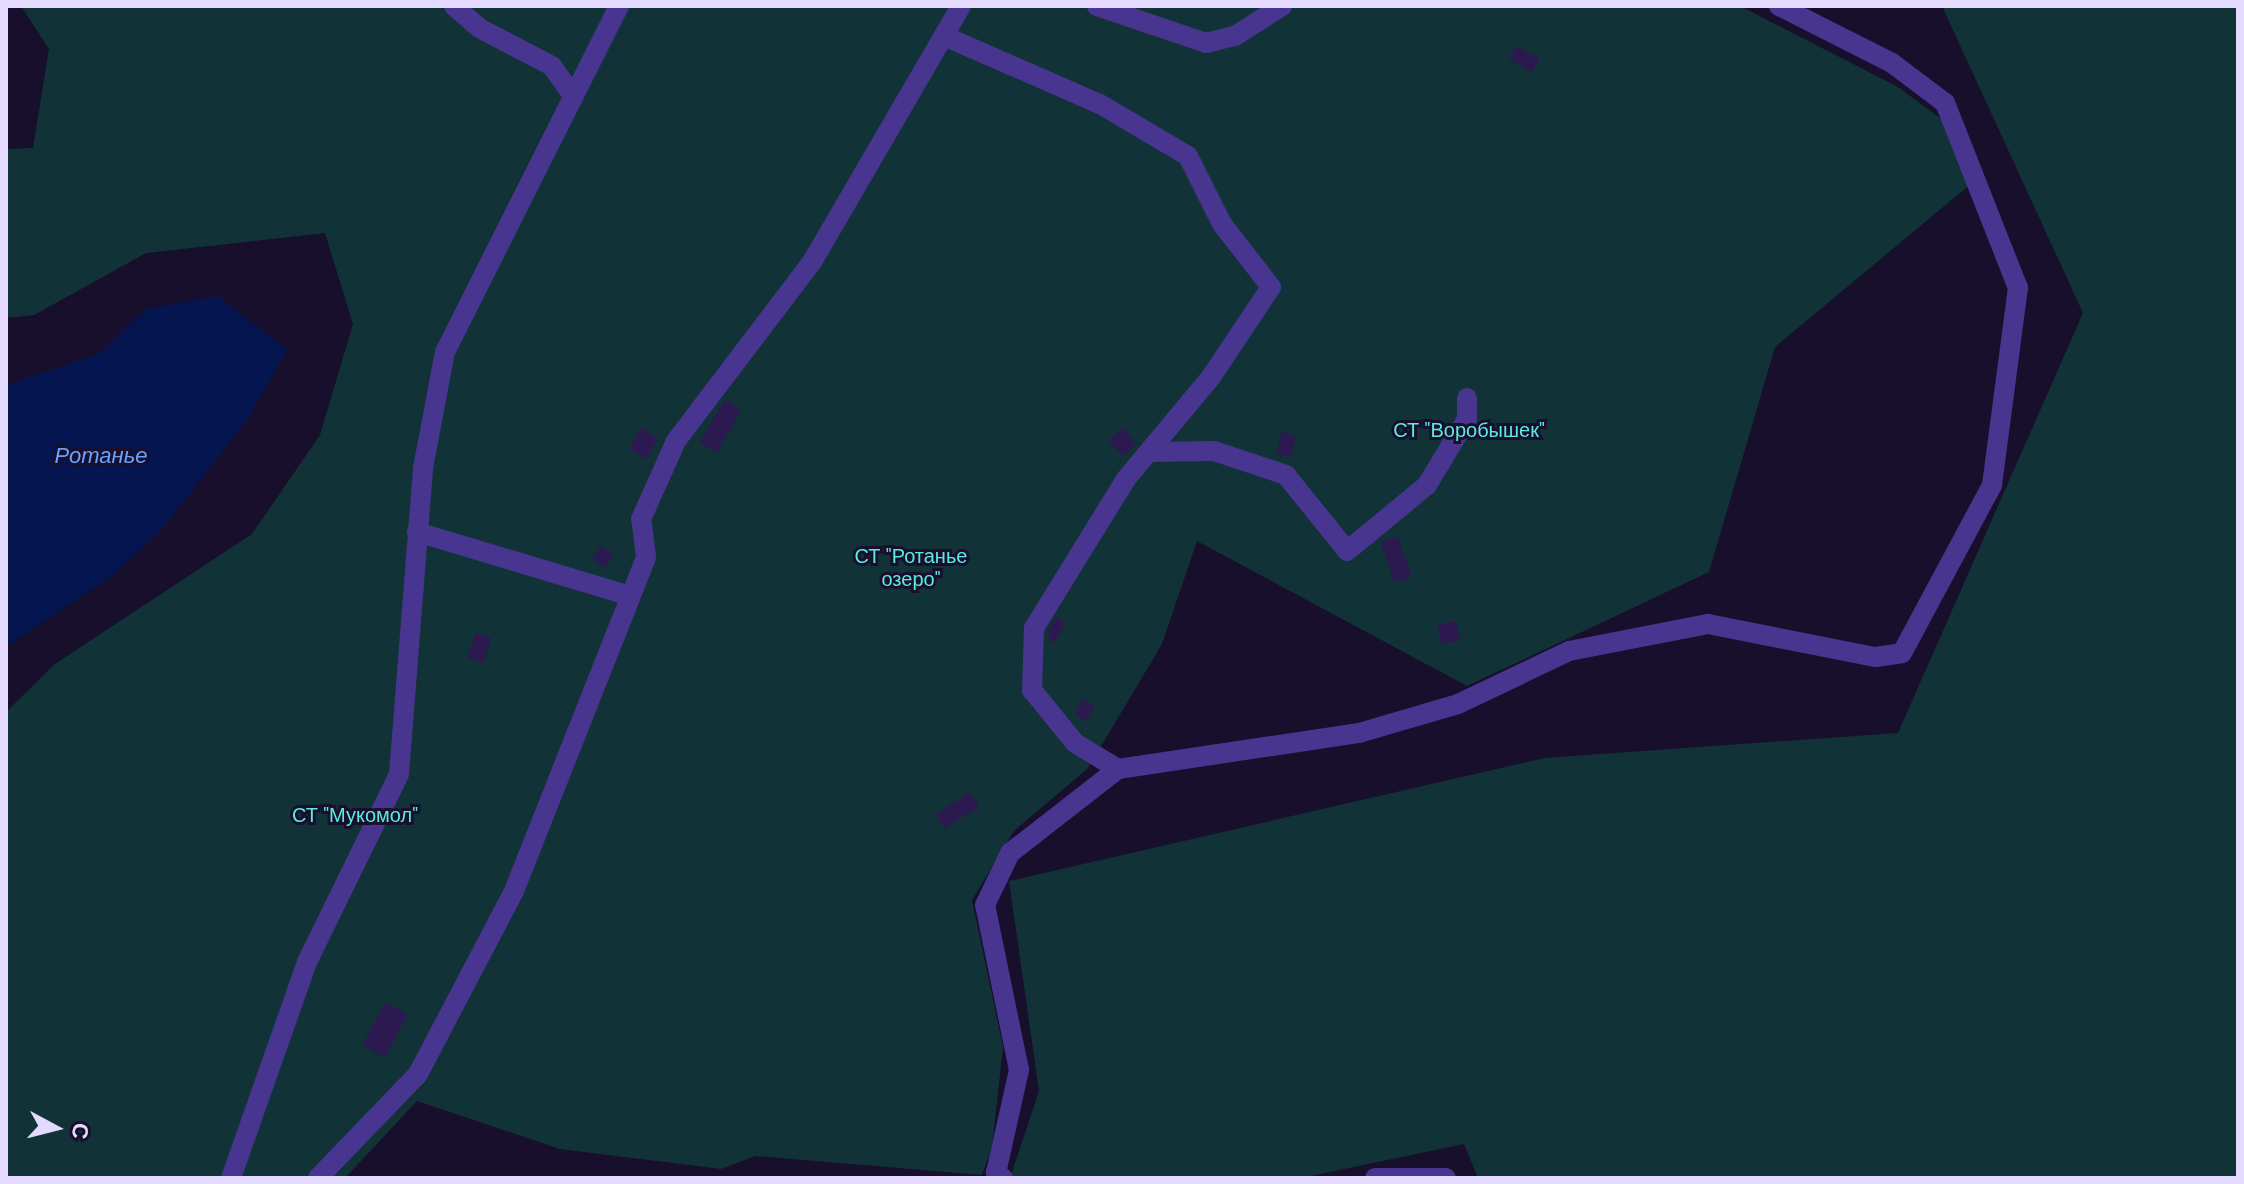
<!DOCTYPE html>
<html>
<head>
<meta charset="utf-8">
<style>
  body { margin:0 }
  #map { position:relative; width:2244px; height:1184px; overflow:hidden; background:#180f2d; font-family:"DM Sans",sans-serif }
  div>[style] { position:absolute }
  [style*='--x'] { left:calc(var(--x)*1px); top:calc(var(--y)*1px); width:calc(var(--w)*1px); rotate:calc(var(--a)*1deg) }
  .green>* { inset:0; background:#113337 }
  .water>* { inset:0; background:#05154f }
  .building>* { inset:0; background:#2c194f; transform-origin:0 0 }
  .minor>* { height:20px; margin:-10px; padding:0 10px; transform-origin:10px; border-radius:10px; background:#473590 }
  span { translate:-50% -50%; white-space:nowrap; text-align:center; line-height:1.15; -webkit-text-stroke:6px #180f2d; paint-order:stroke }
  .park-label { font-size:20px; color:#59ecde }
  .water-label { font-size:22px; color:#68a2ff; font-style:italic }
  .frame { position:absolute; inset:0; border:8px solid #e4daff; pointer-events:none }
  .north { position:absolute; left:16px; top:1088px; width:80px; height:80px; -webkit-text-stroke:6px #180f2d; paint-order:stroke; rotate:97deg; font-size:22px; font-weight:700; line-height:32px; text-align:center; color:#e4daff }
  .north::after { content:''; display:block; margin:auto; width:28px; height:36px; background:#e4daff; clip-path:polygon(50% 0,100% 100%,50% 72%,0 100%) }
</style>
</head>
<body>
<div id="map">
  <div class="green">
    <div style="clip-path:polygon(21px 6px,1740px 6px,1898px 87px,1948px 124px,1972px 183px,1775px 347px,1709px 572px,1467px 686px,1197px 541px,1162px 644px,1088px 768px,1014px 831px,972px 900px,1003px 1047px,992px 1147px,982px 1175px,755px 1156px,721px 1169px,560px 1149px,417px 1101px,345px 1178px,6px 1178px,6px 712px,55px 664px,252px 534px,320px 435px,353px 324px,325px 233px,146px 253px,34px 315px,6px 318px,6px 149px,33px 148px,49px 49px)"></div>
    <div style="clip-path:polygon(1942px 6px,2238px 6px,2238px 1178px,1478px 1178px,1464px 1144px,1301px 1178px,1010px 1178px,1039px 1091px,1009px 881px,1545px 758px,1898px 733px,2083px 313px)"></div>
  </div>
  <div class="water">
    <div style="clip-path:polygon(218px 296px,287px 350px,248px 418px,162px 529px,111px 577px,6px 647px,6px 385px,100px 353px,146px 309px)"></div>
  </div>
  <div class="building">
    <div style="left:1517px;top:46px;width:26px;height:15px;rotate:31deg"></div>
    <div style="left:724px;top:400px;width:20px;height:49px;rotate:30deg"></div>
    <div style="left:641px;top:428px;width:20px;height:24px;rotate:30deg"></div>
    <div style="left:1123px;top:428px;width:21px;height:19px;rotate:49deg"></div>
    <div style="left:1282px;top:432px;width:15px;height:22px;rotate:16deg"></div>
    <div style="left:1398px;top:536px;width:43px;height:18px;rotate:72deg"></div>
    <div style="left:600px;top:546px;width:16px;height:16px;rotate:30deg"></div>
    <div style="clip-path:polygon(1056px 617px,1066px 623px,1053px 644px,1047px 632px)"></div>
    <div style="left:1456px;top:621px;width:20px;height:19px;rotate:79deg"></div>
    <div style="left:475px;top:633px;width:17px;height:26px;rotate:17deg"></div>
    <div style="left:1083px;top:699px;width:14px;height:17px;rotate:30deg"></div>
    <div style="left:970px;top:792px;width:17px;height:41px;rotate:57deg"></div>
    <div style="left:385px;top:1002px;width:26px;height:49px;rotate:28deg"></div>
  </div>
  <div class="minor">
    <div style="--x:454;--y:6;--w:33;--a:41"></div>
    <div style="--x:479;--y:28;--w:82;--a:27.5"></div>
    <div style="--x:552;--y:66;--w:38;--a:55"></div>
    <div style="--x:1097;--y:6;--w:115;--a:18.7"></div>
    <div style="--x:1206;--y:43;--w:30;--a:-14"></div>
    <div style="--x:1235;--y:36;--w:56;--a:-32.6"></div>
    <div style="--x:944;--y:36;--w:170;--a:23.6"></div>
    <div style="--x:1100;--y:104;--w:102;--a:30.6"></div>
    <div style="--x:1188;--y:156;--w:76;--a:63.4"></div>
    <div style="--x:1222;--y:224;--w:80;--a:52.1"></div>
    <div style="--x:1271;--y:287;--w:108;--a:123.7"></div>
    <div style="--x:1211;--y:377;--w:133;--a:129.8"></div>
    <div style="--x:1126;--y:479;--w:175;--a:121.7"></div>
    <div style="--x:1034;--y:628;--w:62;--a:91.8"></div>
    <div style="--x:1032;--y:690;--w:68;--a:50.9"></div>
    <div style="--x:1075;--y:743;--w:50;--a:31.2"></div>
    <div style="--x:1149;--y:452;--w:65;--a:-0.9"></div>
    <div style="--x:1214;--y:451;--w:76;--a:18.4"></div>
    <div style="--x:1286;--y:475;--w:97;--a:51.2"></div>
    <div style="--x:1347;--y:551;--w:104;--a:-39.5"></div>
    <div style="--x:1427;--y:485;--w:77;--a:-58.8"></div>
    <div style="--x:1467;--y:419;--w:21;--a:-90"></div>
    <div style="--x:417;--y:532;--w:222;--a:16.7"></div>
    <div style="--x:231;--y:1178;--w:229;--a:-70.6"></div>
    <div style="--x:307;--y:962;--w:209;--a:-63.9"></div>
    <div style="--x:399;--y:774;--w:307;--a:-85.5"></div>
    <div style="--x:423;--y:468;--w:118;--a:-79.3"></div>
    <div style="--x:445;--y:352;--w:387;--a:-63.3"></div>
    <div style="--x:318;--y:1178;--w:144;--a:-46.1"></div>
    <div style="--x:418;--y:1074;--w:207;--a:-62.3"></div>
    <div style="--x:514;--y:891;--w:359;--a:-68.4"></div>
    <div style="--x:646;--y:557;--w:38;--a:-97"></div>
    <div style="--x:641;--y:519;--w:85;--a:-65.8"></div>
    <div style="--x:676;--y:441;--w:225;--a:-52.8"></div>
    <div style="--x:812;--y:262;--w:296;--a:-59.8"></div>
    <div style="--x:1003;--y:1178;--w:9;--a:-144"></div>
    <div style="--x:996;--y:1173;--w:106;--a:-77.4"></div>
    <div style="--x:1019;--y:1070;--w:168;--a:-101.6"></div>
    <div style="--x:985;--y:905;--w:58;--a:-64.3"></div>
    <div style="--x:1010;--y:853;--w:137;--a:-37.9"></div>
    <div style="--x:1118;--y:769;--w:244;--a:-8.5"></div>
    <div style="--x:1359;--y:733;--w:103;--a:-16.3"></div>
    <div style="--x:1458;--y:704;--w:123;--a:-25.5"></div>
    <div style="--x:1569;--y:651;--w:142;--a:-11"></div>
    <div style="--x:1708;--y:624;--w:170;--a:11.2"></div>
    <div style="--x:1875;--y:657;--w:27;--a:-8"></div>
    <div style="--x:1902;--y:653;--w:191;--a:-61.8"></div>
    <div style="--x:1992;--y:485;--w:199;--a:-82.5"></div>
    <div style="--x:2018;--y:288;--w:199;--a:-111.5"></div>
    <div style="--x:1945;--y:103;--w:66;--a:-143"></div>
    <div style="--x:1892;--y:63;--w:127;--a:-153.2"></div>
    <div style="--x:1375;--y:1178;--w:71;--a:0"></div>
  </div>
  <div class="park-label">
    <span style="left:1469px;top:430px">СТ "Воробышек"</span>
    <span style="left:911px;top:568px">СТ "Ротанье<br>озеро"</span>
    <span style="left:355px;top:815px">СТ "Мукомол"</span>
  </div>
  <div class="water-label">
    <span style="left:101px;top:456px">Ротанье</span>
  </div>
  <div class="frame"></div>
  <div class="north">С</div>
</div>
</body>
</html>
